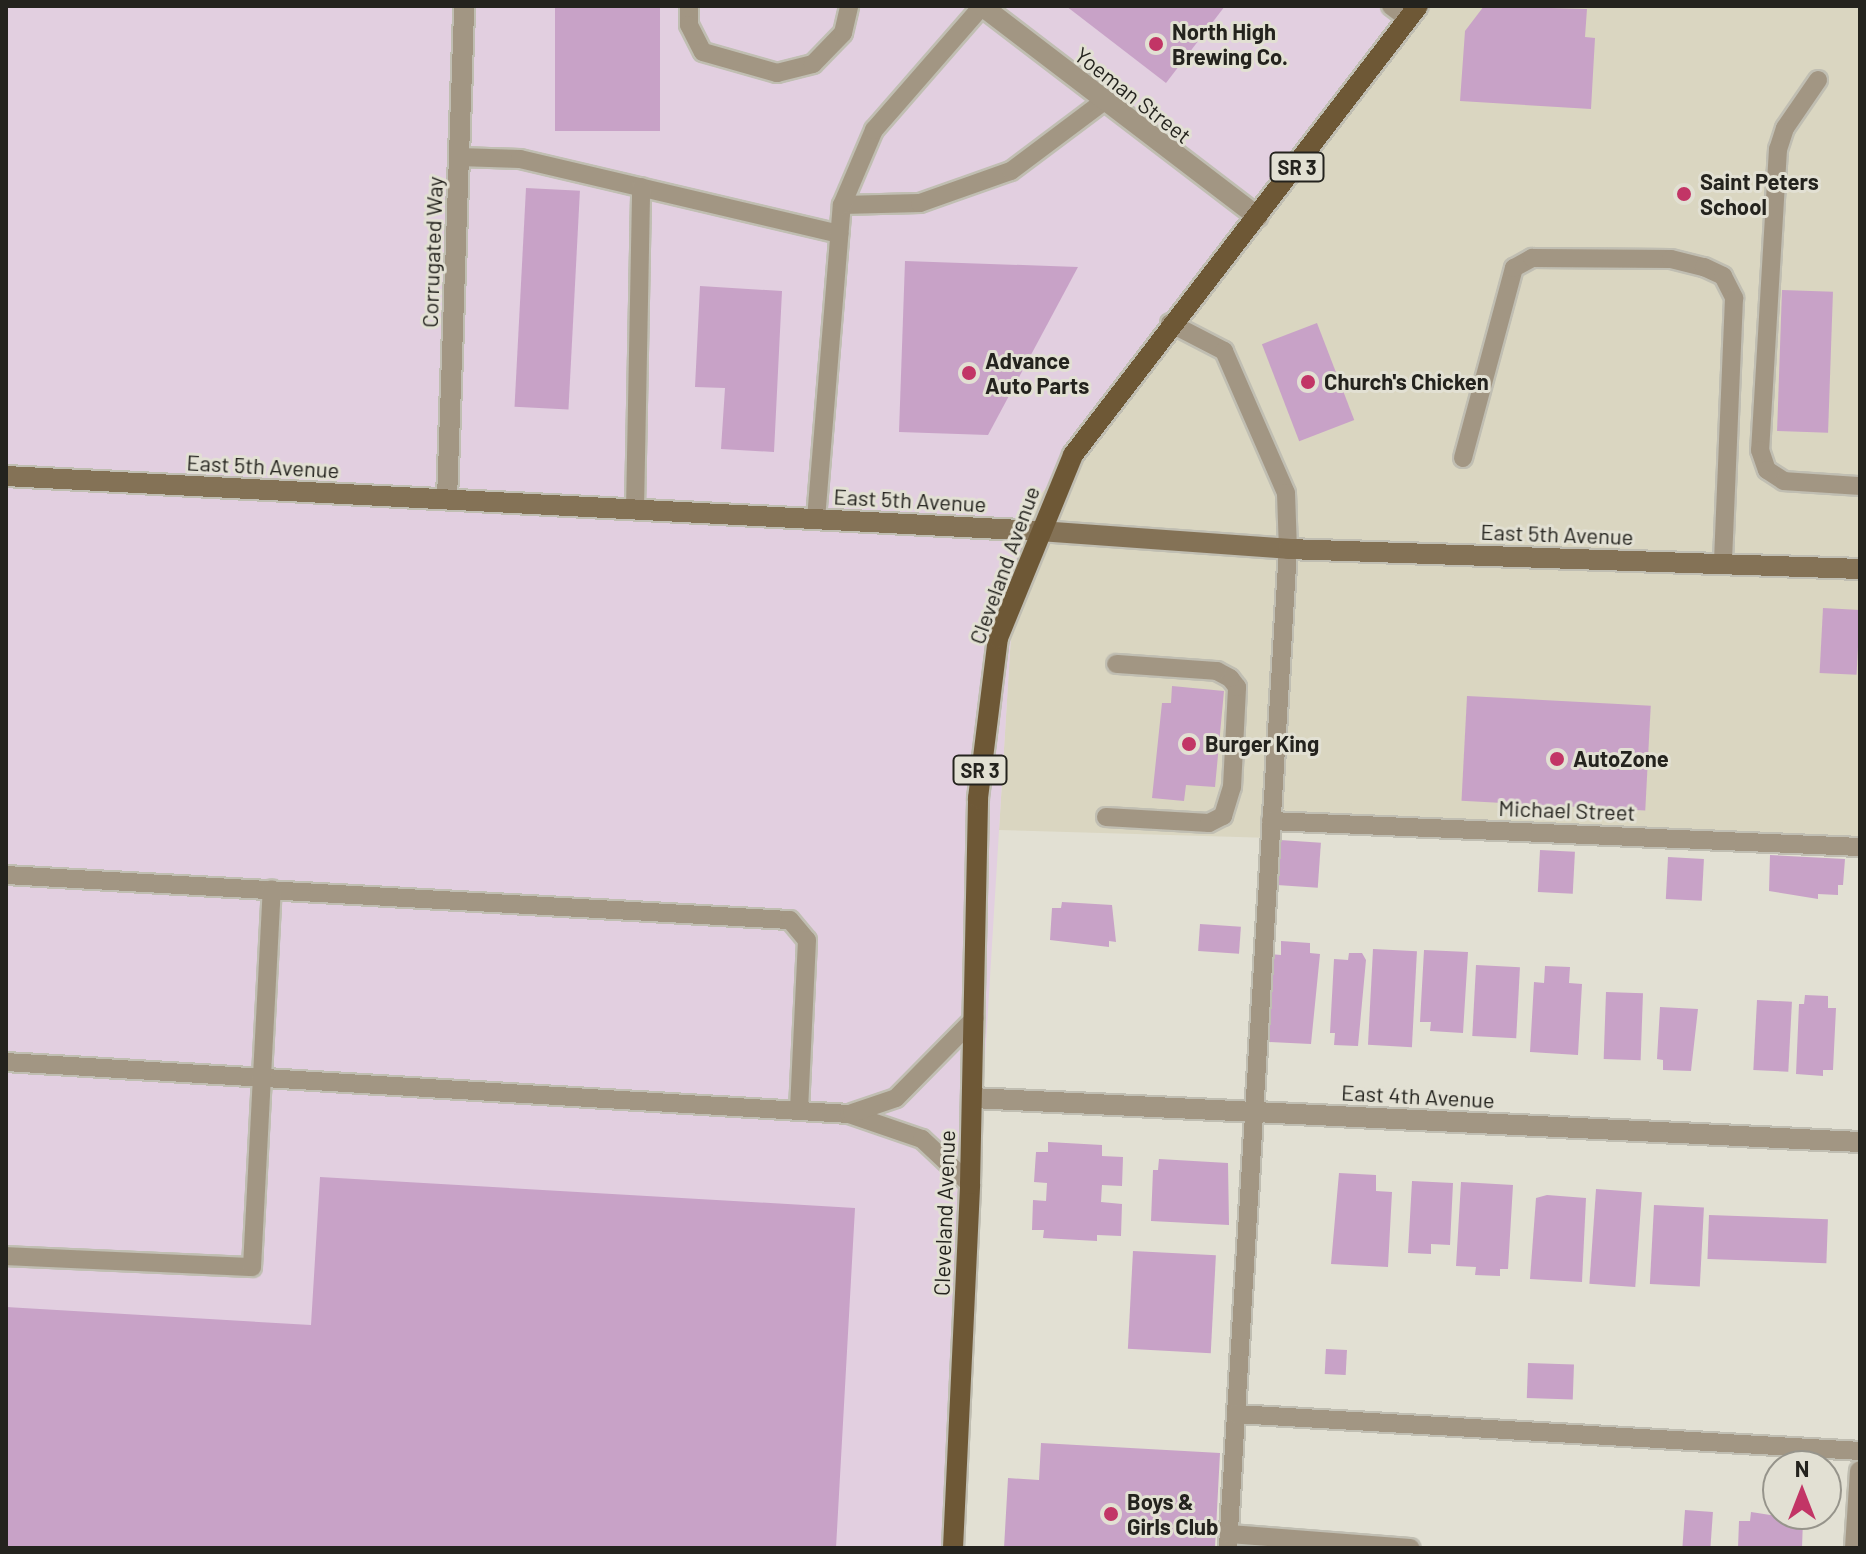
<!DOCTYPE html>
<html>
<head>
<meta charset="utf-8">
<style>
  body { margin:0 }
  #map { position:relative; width:1866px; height:1554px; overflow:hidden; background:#e2e0d3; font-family:Barlow,sans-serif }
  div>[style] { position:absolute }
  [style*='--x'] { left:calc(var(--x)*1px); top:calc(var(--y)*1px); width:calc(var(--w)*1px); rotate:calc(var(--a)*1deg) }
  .built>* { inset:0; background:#dad6c1 }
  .industrial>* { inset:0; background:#e2cfe0 }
  .building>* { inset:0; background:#c8a2c7; transform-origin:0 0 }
  .roads { filter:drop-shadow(2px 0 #c0beb2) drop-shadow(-2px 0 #c0beb2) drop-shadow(0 2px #c0beb2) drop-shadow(0 -2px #c0beb2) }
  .service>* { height:18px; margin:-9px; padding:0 9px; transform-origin:9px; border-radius:9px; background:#a29683 }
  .minor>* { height:20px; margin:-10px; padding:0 10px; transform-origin:10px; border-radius:10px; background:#a29683 }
  .secondary>* { height:20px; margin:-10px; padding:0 10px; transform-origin:10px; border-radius:10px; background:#847256 }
  .primary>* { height:20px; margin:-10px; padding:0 10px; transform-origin:10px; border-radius:10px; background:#6e5836 }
  .dots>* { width:22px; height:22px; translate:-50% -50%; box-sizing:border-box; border:4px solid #e2e0d3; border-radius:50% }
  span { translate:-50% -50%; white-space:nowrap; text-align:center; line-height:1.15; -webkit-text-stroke:6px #e2e0d3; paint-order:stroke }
  .shield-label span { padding:2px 6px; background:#e2e0d3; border:2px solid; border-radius:6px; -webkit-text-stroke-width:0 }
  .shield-label { font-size:20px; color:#24231e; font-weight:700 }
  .poi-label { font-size:22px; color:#24231e; font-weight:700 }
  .left { translate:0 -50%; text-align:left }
  .street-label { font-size:22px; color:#24231e }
  .frame { position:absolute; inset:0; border:8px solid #24231e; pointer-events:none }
  .north { position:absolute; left:1762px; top:1450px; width:80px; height:80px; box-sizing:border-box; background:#e2e0d3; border:2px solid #96948b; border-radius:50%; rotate:0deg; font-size:22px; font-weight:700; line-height:32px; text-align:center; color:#24231e }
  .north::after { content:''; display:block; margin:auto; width:28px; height:36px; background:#c23566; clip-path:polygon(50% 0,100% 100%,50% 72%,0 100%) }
</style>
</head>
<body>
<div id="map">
  <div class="built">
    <div style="clip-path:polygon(1411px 6px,1860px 6px,1860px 847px,1276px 815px,1275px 838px,999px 830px,1015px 570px,1035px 502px)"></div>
  </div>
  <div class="industrial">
    <div style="clip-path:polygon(6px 6px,1411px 6px,1035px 502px,1015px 570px,955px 1548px,6px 1548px)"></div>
  </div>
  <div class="building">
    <div style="left:555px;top:6px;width:105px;height:125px"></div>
    <div style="clip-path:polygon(1066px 6px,1225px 6px,1166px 83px)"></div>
    <div style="clip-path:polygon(1484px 6px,1587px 9px,1585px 37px,1595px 38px,1591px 109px,1460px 101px,1465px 31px)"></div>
    <div style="left:526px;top:188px;width:54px;height:219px;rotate:3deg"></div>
    <div style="clip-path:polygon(905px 261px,1078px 267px,988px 435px,899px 432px)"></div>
    <div style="clip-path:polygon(700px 286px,782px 291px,774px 452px,721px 449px,725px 388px,695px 387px)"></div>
    <div style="left:1782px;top:290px;width:51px;height:141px;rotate:2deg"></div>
    <div style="left:1317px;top:323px;width:104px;height:59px;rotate:69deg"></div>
    <div style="left:1823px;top:608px;width:37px;height:65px;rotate:3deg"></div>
    <div style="clip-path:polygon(1172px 686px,1224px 691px,1215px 787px,1186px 785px,1184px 801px,1152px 798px,1162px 703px,1171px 703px)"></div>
    <div style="left:1467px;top:696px;width:184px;height:105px;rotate:3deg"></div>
    <div style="left:1280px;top:840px;width:41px;height:45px;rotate:4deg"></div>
    <div style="left:1540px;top:850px;width:35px;height:42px;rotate:3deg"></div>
    <div style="clip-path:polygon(1770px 855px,1845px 859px,1843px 885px,1838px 885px,1838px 895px,1818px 894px,1818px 899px,1769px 891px)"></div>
    <div style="left:1668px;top:857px;width:36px;height:42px;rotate:3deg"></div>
    <div style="clip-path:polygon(1062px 902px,1112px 905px,1116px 942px,1109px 941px,1109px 947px,1050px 940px,1052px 908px,1061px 908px)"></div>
    <div style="left:1200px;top:924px;width:41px;height:27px;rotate:4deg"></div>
    <div style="clip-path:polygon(1281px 941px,1310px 943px,1310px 953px,1320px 954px,1311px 1044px,1269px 1042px,1266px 1032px,1270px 954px,1281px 955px)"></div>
    <div style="left:1373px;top:949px;width:44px;height:96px;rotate:3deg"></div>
    <div style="clip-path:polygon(1424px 950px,1468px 952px,1463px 1033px,1430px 1031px,1431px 1022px,1420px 1022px)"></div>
    <div style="clip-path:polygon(1349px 953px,1362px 953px,1366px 960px,1358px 1046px,1334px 1045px,1335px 1033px,1330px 1033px,1334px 959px,1348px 960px)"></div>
    <div style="left:1476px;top:965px;width:44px;height:71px;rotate:3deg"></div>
    <div style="clip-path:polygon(1545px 966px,1570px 967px,1569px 983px,1582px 984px,1578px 1055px,1530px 1052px,1534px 982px,1544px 983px)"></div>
    <div style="left:1606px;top:992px;width:37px;height:67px;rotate:2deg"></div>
    <div style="clip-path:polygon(1805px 995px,1828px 996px,1828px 1008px,1836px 1008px,1833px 1070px,1823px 1070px,1823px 1076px,1796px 1074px,1799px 1004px,1804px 1004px)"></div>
    <div style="left:1757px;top:1000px;width:35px;height:70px;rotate:3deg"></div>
    <div style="clip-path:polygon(1660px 1007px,1698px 1009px,1691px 1071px,1663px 1070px,1663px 1060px,1657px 1059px)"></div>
    <div style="clip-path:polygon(1048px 1142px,1102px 1145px,1102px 1156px,1123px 1157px,1122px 1186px,1102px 1185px,1101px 1202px,1122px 1204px,1121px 1236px,1097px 1235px,1097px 1241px,1043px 1238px,1044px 1230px,1032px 1230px,1033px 1200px,1046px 1201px,1047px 1183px,1034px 1182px,1036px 1152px,1048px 1152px)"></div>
    <div style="clip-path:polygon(1159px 1159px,1228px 1163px,1229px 1225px,1151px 1221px,1153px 1170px,1158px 1170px)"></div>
    <div style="clip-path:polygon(1339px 1173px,1376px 1175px,1376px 1191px,1392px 1192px,1388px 1267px,1331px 1264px)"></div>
    <div style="clip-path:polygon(320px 1177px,855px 1208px,836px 1548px,6px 1548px,6px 1307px,311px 1325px)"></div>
    <div style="clip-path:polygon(1412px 1181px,1453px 1183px,1450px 1245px,1431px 1244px,1431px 1254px,1408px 1253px)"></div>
    <div style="clip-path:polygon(1461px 1182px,1513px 1185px,1508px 1269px,1500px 1269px,1500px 1276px,1475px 1275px,1476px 1267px,1456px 1266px)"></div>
    <div style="left:1596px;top:1189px;width:46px;height:95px;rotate:4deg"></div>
    <div style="clip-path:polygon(1547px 1195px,1586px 1198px,1582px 1282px,1530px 1279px,1536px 1198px)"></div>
    <div style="left:1654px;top:1205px;width:50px;height:79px;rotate:3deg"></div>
    <div style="left:1709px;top:1215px;width:119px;height:44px;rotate:2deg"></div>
    <div style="left:1133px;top:1251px;width:83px;height:98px;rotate:3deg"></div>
    <div style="left:1326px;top:1349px;width:21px;height:25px;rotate:3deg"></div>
    <div style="left:1528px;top:1363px;width:46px;height:35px;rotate:2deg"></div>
    <div style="clip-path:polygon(1041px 1443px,1220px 1453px,1215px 1548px,1004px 1548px,1008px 1478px,1039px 1480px)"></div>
    <div style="left:1685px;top:1510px;width:28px;height:37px;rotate:4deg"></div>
    <div style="clip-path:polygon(1751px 1512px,1803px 1520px,1802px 1548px,1738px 1548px,1739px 1521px,1750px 1521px)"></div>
  </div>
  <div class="roads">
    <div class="service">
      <div style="--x:689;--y:6;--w:19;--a:90"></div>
      <div style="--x:689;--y:25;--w:30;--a:63"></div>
      <div style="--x:703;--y:52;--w:77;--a:15.8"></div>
      <div style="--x:777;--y:73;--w:37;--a:-14"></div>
      <div style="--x:813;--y:64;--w:43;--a:-45.9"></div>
      <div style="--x:843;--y:33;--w:28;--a:-77"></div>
      <div style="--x:1391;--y:6;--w:21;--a:37"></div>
      <div style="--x:1818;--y:80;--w:58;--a:124.5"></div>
      <div style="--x:1785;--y:128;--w:22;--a:108"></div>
      <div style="--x:1778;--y:149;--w:302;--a:93.4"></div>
      <div style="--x:1760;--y:450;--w:21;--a:71"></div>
      <div style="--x:1767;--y:470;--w:20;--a:33"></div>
      <div style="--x:1784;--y:481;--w:76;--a:3.8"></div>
      <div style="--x:459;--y:157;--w:61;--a:1.9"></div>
      <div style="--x:520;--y:159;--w:328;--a:13.2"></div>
      <div style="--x:842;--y:205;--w:78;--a:-1.5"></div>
      <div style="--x:920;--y:203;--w:96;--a:-19.4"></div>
      <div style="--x:1011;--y:171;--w:115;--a:-36.9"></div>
      <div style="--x:1170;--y:323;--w:61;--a:27.4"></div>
      <div style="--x:1224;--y:351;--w:155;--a:66.4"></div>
      <div style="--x:1286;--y:493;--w:56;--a:88"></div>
      <div style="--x:1288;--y:549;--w:1001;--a:93.44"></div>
      <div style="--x:1463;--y:458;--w:197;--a:-75"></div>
      <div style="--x:1514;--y:268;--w:21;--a:-29"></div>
      <div style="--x:1532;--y:258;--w:139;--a:0.4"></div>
      <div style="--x:1671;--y:259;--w:34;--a:14"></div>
      <div style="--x:1704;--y:267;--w:21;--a:25"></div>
      <div style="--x:1723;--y:276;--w:25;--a:63"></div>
      <div style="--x:1734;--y:298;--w:265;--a:92.4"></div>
      <div style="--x:635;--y:509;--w:322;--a:-88.9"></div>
      <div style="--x:816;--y:519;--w:315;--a:-85.3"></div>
      <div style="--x:842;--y:205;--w:82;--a:-66.9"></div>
      <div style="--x:874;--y:130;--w:164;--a:-48.9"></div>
      <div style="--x:1106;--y:817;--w:103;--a:3.3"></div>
      <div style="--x:1209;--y:823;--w:16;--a:-27"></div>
      <div style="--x:1223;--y:816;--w:30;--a:-73"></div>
      <div style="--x:1232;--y:787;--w:100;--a:-87.1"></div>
      <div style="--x:1237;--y:687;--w:11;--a:-128"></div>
      <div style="--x:1230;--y:678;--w:15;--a:-152"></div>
      <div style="--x:1217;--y:671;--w:101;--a:-176"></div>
      <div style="--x:1271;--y:821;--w:590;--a:2.53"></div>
      <div style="--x:6;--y:875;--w:785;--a:3.29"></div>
      <div style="--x:790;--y:920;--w:26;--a:50"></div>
      <div style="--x:807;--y:940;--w:171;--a:92.7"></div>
      <div style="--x:6;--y:1062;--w:845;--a:3.53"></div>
      <div style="--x:849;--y:1114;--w:77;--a:18.9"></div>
      <div style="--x:922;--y:1139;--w:66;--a:43.2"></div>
      <div style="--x:852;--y:1113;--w:46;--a:-18.8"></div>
      <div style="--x:896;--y:1098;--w:112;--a:-45.4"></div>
      <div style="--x:6;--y:1256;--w:246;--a:2.6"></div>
      <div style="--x:252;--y:1267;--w:378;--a:-87"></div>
      <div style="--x:1236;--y:1414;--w:625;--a:3.39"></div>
      <div style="--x:1229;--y:1534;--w:182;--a:4.4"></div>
    </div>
    <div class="minor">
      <div style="--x:982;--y:6;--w:347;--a:37.4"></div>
      <div style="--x:447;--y:499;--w:493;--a:-88"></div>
      <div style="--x:973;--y:1098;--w:888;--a:2.84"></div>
      <div style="--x:1855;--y:1548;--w:77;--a:-86.3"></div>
    </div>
    <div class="secondary">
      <div style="--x:6;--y:476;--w:1034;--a:3.05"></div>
      <div style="--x:1039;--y:531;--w:250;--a:4.1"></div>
      <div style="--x:1288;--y:549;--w:572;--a:2"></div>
    </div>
    <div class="primary">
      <div style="--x:953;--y:1548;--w:364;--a:-87.3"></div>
      <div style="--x:970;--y:1184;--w:386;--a:-88.8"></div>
      <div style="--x:978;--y:798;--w:161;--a:-82.9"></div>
      <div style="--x:998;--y:638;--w:198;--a:-67.7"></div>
      <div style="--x:1073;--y:455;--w:566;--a:-52.46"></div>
    </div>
  </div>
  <div class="dots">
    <div style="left:1156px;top:44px;background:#c23566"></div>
    <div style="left:1684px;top:194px;background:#c23566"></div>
    <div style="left:969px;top:373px;background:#c23566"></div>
    <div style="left:1308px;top:382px;background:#c23566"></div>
    <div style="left:1189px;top:744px;background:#c23566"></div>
    <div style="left:1557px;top:759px;background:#c23566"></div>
    <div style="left:1111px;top:1514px;background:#c23566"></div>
  </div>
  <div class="shield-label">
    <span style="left:1297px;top:167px">SR 3</span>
    <span style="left:980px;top:770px">SR 3</span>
  </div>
  <div class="poi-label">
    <span class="left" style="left:1172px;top:44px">North High<br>Brewing Co.</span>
    <span class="left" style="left:1700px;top:194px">Saint Peters<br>School</span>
    <span class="left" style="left:985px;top:373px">Advance<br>Auto Parts</span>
    <span class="left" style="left:1324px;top:382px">Church's Chicken</span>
    <span class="left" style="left:1205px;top:744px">Burger King</span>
    <span class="left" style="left:1573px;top:759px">AutoZone</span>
    <span class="left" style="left:1127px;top:1514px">Boys &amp;<br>Girls Club</span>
  </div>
  <div class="street-label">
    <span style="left:1133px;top:95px;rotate:38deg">Yoeman Street</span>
    <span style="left:432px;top:252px;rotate:-88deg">Corrugated Way</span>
    <span style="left:263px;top:466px;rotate:3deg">East 5th Avenue</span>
    <span style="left:910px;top:500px;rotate:3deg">East 5th Avenue</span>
    <span style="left:1557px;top:534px;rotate:2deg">East 5th Avenue</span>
    <span style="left:1004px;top:565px;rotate:-70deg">Cleveland Avenue</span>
    <span style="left:1567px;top:810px;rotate:2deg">Michael Street</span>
    <span style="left:1418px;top:1096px;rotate:3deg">East 4th Avenue</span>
    <span style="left:944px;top:1213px;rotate:-88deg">Cleveland Avenue</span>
  </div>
  <div class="frame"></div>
  <div class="north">N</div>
</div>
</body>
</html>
